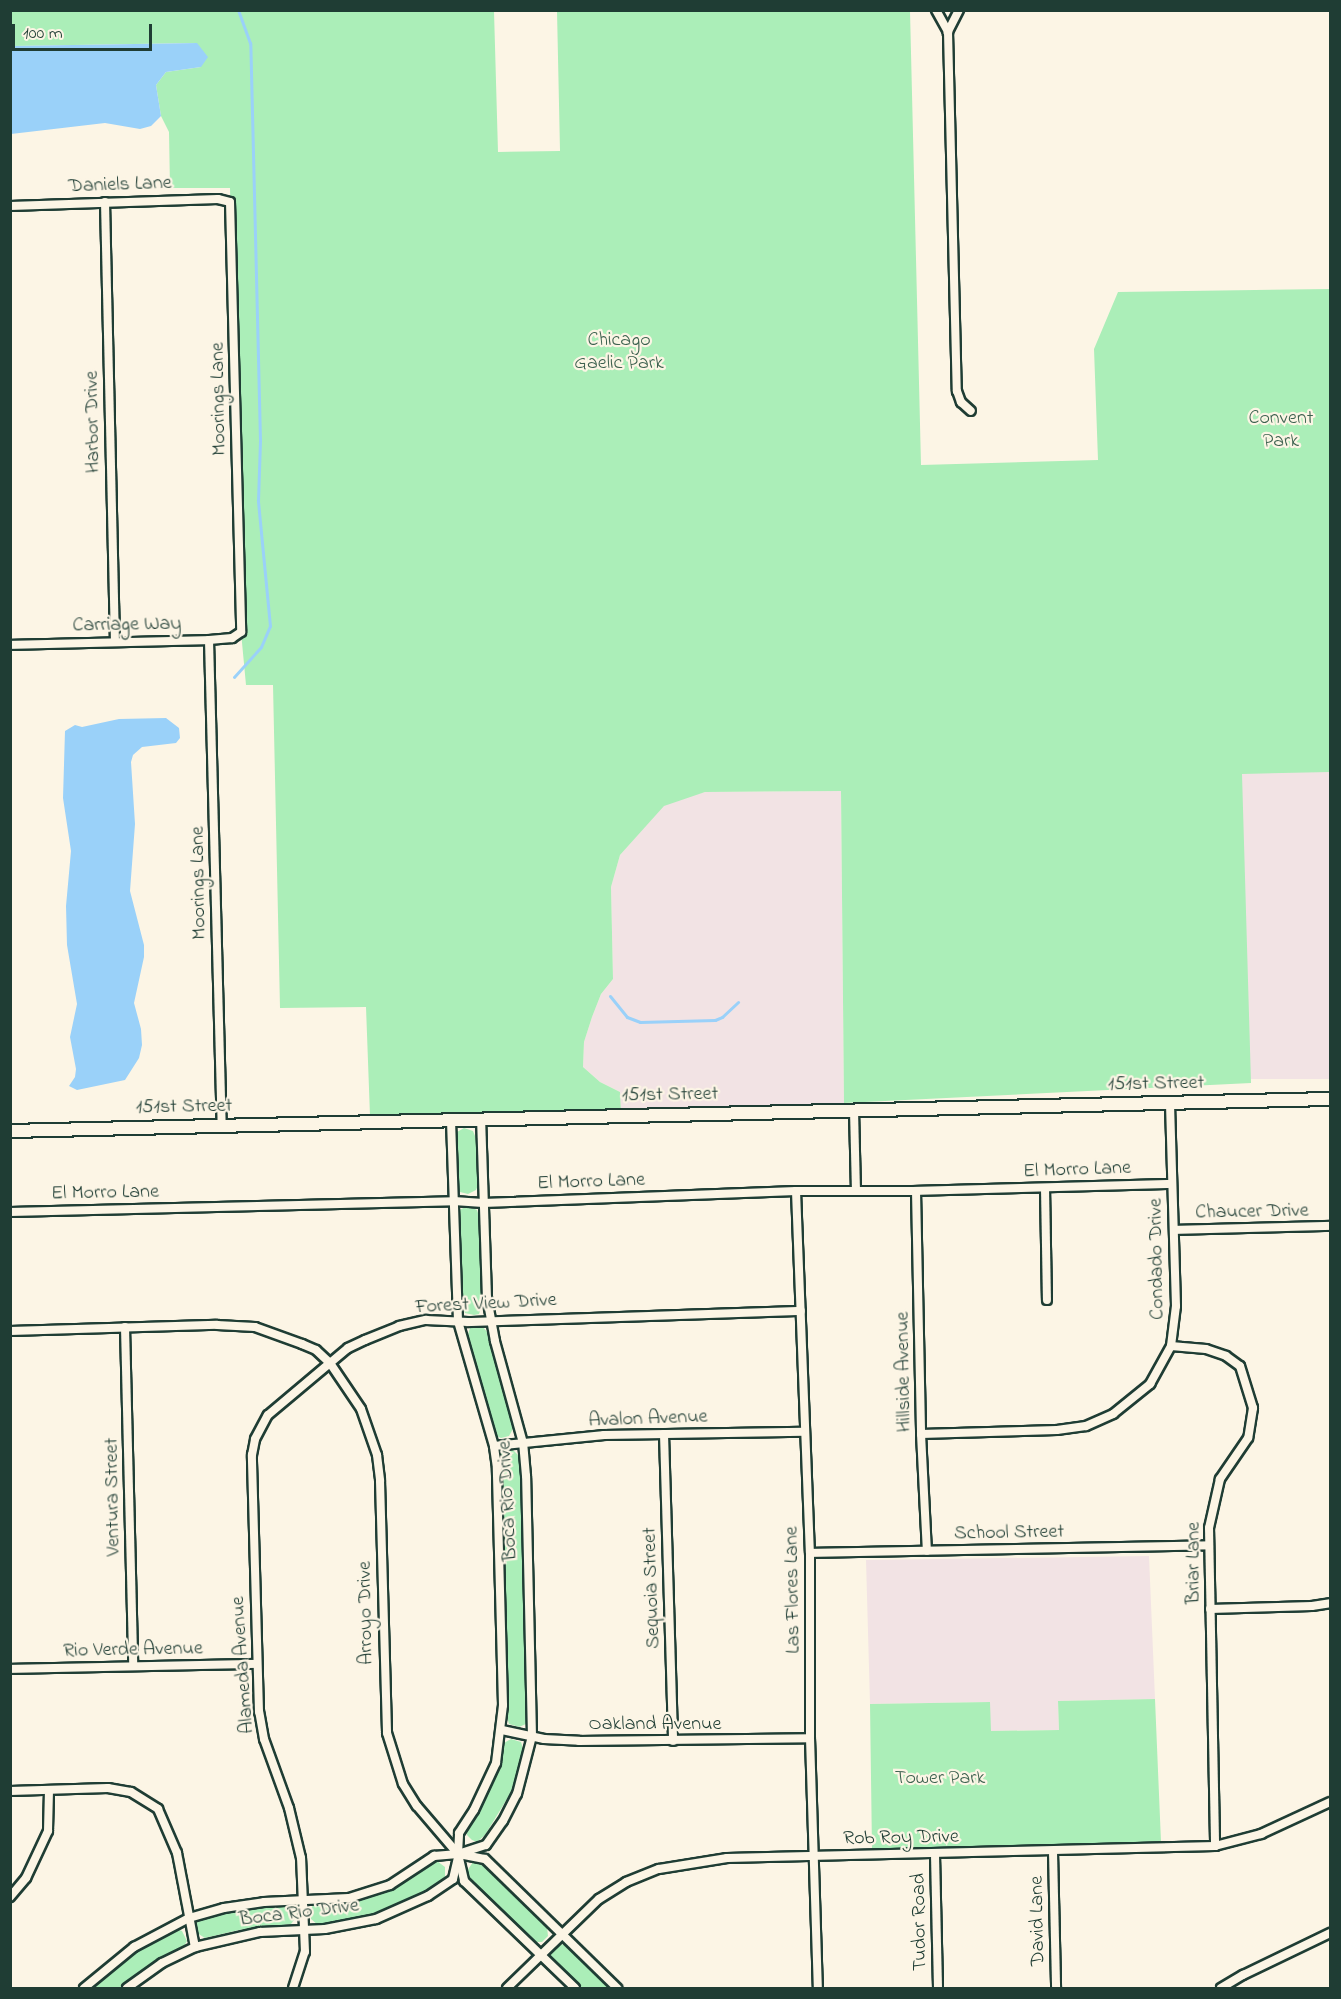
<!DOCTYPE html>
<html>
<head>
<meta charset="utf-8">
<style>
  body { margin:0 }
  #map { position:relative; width:1341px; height:1999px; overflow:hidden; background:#fcf5e5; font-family:"Indie Flower",sans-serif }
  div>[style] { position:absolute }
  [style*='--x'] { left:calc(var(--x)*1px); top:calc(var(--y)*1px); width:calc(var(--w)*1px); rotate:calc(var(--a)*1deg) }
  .built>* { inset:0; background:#f2e3e4; transform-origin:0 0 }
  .green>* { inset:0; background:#abeeb8 }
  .water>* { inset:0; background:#9ad1f9 }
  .stream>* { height:3px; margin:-1.5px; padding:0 1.5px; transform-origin:1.5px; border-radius:1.5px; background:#9ad1f9 }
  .roads { filter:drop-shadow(2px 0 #1f3d34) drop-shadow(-2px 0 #1f3d34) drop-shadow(0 2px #1f3d34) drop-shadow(0 -2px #1f3d34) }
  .street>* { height:8px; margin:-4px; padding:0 4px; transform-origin:4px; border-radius:4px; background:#fcf5e5 }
  .secondary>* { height:12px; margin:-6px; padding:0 6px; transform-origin:6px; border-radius:6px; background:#fcf5e5 }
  span { translate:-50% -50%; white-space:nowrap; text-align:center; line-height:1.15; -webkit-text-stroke:4.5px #fcf5e5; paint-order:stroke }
  .street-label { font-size:20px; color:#1f3d34 }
  .park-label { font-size:20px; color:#3b604e }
  .frame { position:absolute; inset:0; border:12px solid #1f3d34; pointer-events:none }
  .scale { position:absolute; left:12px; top:24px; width:140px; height:27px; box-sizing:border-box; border:3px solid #1f3d34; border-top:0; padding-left:8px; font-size:18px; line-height:21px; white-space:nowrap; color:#1f3d34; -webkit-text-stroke:4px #fcf5e5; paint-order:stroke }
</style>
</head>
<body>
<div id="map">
  <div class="built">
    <div style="left:1330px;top:772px;width:307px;height:88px;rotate:90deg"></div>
    <div style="clip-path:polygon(841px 791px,844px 1103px,621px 1112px,620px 1092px,600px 1082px,583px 1067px,584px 1042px,592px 1017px,601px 994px,613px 979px,611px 887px,620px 855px,664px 805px,682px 798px,705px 792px)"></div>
    <div style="clip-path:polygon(1149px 1556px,1155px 1699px,1058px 1701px,1059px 1730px,990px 1731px,989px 1702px,870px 1704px,866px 1560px)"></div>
  </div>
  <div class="green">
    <div style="clip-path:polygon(10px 11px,494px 11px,498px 152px,560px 151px,557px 11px,910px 11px,921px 465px,1098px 460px,1094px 349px,1118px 292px,1330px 289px,1330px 772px,1242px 774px,1251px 1083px,844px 1103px,841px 791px,705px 792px,664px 806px,620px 855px,611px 887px,613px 979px,601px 994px,592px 1017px,584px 1042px,583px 1067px,600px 1082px,620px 1092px,621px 1112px,370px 1116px,366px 1007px,280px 1008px,273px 685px,246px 685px,241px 632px,230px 188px,170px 188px,169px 132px,161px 116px,156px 85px,166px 72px,201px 67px,196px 43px,11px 46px)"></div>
    <div style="clip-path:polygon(464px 1128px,473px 1131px,477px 1141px,478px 1185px,476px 1190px,468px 1194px,460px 1192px,456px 1186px,455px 1136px,457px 1132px)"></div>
    <div style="clip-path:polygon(468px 1206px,477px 1210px,479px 1216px,482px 1305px,479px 1314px,474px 1315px,465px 1313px,461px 1303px,457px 1214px,459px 1210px)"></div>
    <div style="clip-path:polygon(482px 1326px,489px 1334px,514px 1427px,509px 1436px,501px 1438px,494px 1435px,467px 1337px,470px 1328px)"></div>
    <div style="clip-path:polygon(512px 1449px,519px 1456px,523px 1494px,527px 1720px,526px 1724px,519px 1727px,509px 1724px,507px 1717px,499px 1454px)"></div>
    <div style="clip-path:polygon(1155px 1699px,1161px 1842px,872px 1850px,870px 1704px,990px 1702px,991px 1731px,1059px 1730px,1058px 1701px)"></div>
    <div style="clip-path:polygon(511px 1739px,521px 1742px,524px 1752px,510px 1794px,485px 1835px,477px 1842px,472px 1840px,467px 1835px,466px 1825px,493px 1780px,504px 1743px)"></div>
    <div style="clip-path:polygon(437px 1861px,445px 1867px,445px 1879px,410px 1900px,383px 1912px,341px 1922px,318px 1925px,311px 1919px,310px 1911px,313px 1905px,354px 1899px)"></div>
    <div style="clip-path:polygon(473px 1862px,487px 1866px,547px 1927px,548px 1936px,542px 1942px,533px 1942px,469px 1879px,467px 1871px)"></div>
    <div style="clip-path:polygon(291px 1904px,297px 1909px,297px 1916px,291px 1924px,239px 1930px,205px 1938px,197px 1933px,197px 1922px,216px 1914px,245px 1907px)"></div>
    <div style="clip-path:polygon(177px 1929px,182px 1931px,187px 1941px,183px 1948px,144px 1970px,119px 1988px,88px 1988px,133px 1952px)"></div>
    <div style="clip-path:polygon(559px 1944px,567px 1945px,611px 1988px,580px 1988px,551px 1958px,551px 1949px)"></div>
  </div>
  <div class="water">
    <div style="clip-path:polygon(197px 43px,208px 57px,201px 67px,166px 72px,156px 85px,161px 116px,151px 126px,140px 129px,105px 123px,11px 134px,11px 46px)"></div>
    <div style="clip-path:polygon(166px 718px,179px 728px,180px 738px,176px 743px,142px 747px,133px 755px,131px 762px,135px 824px,130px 891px,144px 945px,144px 957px,134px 1003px,141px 1029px,142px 1045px,139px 1058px,125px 1080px,77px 1090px,69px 1086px,75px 1077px,76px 1069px,70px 1037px,77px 1004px,67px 945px,66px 906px,71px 851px,63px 798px,65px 731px,75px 725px,82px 727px,119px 719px)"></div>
  </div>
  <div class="stream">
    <div style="--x:234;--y:677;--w:40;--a:-48"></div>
    <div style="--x:261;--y:647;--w:23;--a:-67"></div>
    <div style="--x:270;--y:626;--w:126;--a:-95.5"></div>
    <div style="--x:258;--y:501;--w:61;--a:-88.1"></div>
    <div style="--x:260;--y:440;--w:397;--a:-91.4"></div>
    <div style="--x:250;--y:43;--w:35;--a:-110"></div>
    <div style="--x:610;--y:996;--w:27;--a:51"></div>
    <div style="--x:627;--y:1017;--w:14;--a:21"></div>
    <div style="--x:640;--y:1022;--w:75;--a:-1.5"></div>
    <div style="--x:715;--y:1020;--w:8;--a:-23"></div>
    <div style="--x:722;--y:1017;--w:22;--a:-43"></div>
  </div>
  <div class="roads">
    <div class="street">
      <div style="--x:936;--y:10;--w:25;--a:61"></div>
      <div style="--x:959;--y:10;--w:25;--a:117"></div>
      <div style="--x:948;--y:32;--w:359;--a:88.6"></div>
      <div style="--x:957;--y:391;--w:12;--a:70"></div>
      <div style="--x:961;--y:402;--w:13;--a:42"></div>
      <div style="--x:105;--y:202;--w:440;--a:88.7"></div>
      <div style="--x:10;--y:206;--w:208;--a:-1.9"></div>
      <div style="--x:218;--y:199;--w:12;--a:14"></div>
      <div style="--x:230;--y:202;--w:430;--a:88.5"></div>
      <div style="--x:241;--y:632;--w:11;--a:146"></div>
      <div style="--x:232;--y:638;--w:23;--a:175"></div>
      <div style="--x:209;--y:640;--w:199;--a:178.6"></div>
      <div style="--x:209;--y:640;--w:486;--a:88.5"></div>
      <div style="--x:854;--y:1110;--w:80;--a:88.6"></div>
      <div style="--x:1045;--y:1188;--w:112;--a:89"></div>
      <div style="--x:796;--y:1191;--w:362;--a:87.8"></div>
      <div style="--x:810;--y:1553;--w:185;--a:90"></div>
      <div style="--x:810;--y:1738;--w:250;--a:88.2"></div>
      <div style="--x:916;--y:1191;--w:243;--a:88.8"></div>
      <div style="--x:921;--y:1434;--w:117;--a:87.1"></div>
      <div style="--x:10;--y:1212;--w:444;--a:-1.4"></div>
      <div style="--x:454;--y:1201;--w:29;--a:4"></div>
      <div style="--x:483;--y:1203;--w:313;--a:-2.2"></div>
      <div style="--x:796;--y:1191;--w:120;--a:0"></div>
      <div style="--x:916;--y:1191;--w:256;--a:-1.6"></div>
      <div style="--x:1175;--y:1230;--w:155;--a:-1.5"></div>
      <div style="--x:125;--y:1327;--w:339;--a:88.6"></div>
      <div style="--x:10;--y:1331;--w:207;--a:-1.7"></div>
      <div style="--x:217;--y:1325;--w:38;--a:3"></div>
      <div style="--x:255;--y:1327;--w:50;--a:19.9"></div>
      <div style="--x:302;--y:1344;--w:15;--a:23"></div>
      <div style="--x:316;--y:1350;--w:19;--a:43"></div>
      <div style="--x:330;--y:1363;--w:23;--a:-40"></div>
      <div style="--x:348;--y:1348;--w:19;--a:-25"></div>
      <div style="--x:365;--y:1340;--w:37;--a:-22"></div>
      <div style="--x:399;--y:1326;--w:28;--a:-13"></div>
      <div style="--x:426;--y:1320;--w:42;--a:2.7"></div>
      <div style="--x:468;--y:1322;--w:333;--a:-1.9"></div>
      <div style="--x:1171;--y:1346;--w:35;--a:5"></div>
      <div style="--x:1206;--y:1349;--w:21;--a:19"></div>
      <div style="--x:1226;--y:1356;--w:17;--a:36"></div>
      <div style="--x:1240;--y:1366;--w:44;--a:72.8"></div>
      <div style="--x:1253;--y:1408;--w:30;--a:99"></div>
      <div style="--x:1248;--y:1438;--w:50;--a:124.3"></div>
      <div style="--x:1220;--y:1479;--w:50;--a:102.7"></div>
      <div style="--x:1209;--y:1528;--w:318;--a:88.9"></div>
      <div style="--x:664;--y:1434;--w:307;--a:88.3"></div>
      <div style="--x:921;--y:1434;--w:136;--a:-1.7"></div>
      <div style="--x:1057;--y:1430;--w:29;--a:-8"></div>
      <div style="--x:1086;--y:1426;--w:30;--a:-24"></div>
      <div style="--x:1113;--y:1414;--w:48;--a:-39"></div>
      <div style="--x:1150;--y:1384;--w:43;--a:-61.1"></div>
      <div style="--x:1171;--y:1346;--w:40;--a:-82.9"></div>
      <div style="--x:1176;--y:1306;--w:203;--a:-91.7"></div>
      <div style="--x:494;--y:1446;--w:111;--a:-5.7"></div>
      <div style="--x:604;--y:1435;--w:200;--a:-0.9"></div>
      <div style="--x:810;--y:1553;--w:399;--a:-1.1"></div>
      <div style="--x:1210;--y:1609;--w:102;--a:-1.7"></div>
      <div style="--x:1312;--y:1606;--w:18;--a:-9"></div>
      <div style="--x:10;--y:1669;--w:247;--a:-1.2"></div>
      <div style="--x:502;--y:1730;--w:43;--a:12.1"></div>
      <div style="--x:544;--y:1739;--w:35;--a:3"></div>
      <div style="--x:579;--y:1741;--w:231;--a:-0.7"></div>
      <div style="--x:10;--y:1791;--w:98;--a:-1.8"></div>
      <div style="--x:108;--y:1788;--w:23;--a:10"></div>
      <div style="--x:131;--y:1792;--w:32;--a:32"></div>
      <div style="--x:158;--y:1809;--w:48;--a:66.6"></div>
      <div style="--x:177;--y:1853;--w:96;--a:79.2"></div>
      <div style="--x:1053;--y:1852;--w:136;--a:88.7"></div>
      <div style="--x:458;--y:1854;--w:29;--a:-18"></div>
      <div style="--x:486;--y:1845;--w:29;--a:-55"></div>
      <div style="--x:503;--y:1821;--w:30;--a:-63"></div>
      <div style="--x:517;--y:1794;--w:60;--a:-75.5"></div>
      <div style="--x:532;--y:1736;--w:260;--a:-91.3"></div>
      <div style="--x:526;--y:1476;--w:33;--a:-95"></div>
      <div style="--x:523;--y:1443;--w:106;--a:-105.4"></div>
      <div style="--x:495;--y:1341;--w:44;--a:-100.5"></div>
      <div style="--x:487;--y:1298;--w:179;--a:-91.9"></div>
      <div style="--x:459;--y:1854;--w:26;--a:11"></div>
      <div style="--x:485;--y:1859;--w:185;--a:44.3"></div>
      <div style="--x:935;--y:1855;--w:133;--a:88.7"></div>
      <div style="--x:10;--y:1897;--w:25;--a:-50"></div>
      <div style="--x:26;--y:1878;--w:52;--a:-64.9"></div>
      <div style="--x:48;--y:1831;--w:41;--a:-88.6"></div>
      <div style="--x:84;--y:1988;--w:65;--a:-39.4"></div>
      <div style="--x:134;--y:1947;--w:62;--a:-27.8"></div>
      <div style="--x:189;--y:1918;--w:36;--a:-16"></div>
      <div style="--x:224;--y:1908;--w:40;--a:-8.5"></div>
      <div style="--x:264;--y:1902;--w:85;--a:-2.7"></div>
      <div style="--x:349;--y:1898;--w:43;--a:-17.6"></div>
      <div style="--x:390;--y:1885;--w:53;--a:-33.4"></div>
      <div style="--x:434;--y:1856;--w:24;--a:-5"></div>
      <div style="--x:458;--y:1854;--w:21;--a:-87"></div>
      <div style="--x:459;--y:1833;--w:27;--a:-57"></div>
      <div style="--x:474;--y:1810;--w:52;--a:-64.9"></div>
      <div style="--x:496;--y:1763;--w:58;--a:-83.1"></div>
      <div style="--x:503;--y:1705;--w:237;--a:-91.5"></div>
      <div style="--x:497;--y:1468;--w:22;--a:-98"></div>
      <div style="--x:494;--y:1446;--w:130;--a:-106.1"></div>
      <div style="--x:458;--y:1321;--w:201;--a:-92"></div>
      <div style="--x:127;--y:1988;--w:43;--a:-35.5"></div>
      <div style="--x:162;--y:1963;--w:37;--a:-26"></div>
      <div style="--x:195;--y:1947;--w:67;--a:-13"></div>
      <div style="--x:260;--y:1932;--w:65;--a:-2.6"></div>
      <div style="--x:325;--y:1929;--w:52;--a:-11.1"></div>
      <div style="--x:376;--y:1919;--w:57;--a:-23.9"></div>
      <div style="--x:428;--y:1896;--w:30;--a:-34"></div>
      <div style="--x:453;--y:1879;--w:23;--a:-77"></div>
      <div style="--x:293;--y:1988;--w:38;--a:-72"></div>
      <div style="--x:305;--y:1952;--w:94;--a:-92.4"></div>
      <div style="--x:301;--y:1858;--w:51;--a:-103.5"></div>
      <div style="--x:289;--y:1808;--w:73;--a:-109.9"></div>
      <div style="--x:264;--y:1739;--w:27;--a:-100"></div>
      <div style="--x:259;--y:1712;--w:257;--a:-91.6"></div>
      <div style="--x:252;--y:1455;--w:16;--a:-79"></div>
      <div style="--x:255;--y:1439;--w:27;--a:-62"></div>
      <div style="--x:268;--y:1415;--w:81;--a:-40"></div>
      <div style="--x:330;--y:1363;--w:55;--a:56"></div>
      <div style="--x:361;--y:1409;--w:49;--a:70.8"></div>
      <div style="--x:377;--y:1455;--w:26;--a:83"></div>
      <div style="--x:380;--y:1481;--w:252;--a:88.4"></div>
      <div style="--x:387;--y:1733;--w:53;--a:72.6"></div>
      <div style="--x:403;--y:1784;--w:26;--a:58"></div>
      <div style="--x:417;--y:1806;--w:63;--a:49.5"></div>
      <div style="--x:458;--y:1854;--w:28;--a:77"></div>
      <div style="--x:464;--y:1881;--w:154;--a:43.9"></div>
      <div style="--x:507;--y:1988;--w:128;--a:-44.1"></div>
      <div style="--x:599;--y:1899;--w:32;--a:-32"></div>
      <div style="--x:626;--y:1882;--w:35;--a:-22"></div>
      <div style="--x:659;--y:1869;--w:69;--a:-9.2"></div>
      <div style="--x:727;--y:1858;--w:488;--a:-1.4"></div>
      <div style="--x:1215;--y:1846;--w:48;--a:-14.6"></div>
      <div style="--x:1261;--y:1834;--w:76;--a:-24.9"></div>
      <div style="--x:1221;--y:1988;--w:26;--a:-31"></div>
      <div style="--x:1243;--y:1975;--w:97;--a:-25.8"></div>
    </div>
    <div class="secondary">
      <div style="--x:10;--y:1131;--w:1320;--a:-1.39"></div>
    </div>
  </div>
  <div class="street-label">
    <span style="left:120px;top:185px;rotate:-2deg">Daniels Lane</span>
    <span style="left:219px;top:399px;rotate:-91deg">Moorings Lane</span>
    <span style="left:93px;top:422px;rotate:-91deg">Harbor Drive</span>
    <span style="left:127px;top:625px;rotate:-1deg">Carriage Way</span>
    <span style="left:199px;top:883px;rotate:-91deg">Moorings Lane</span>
    <span style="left:1156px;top:1084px;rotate:-1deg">151st Street</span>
    <span style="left:670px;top:1095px;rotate:-1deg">151st Street</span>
    <span style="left:184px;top:1107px;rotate:-1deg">151st Street</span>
    <span style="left:1077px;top:1170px;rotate:-2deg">El Morro Lane</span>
    <span style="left:591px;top:1182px;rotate:-2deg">El Morro Lane</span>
    <span style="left:105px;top:1193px;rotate:-1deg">El Morro Lane</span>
    <span style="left:1252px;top:1212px;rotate:-1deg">Chaucer Drive</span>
    <span style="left:1157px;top:1259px;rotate:-91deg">Condado Drive</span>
    <span style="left:486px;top:1304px;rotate:-3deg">Forest View Drive</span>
    <span style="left:904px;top:1372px;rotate:-91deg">Hillside Avenue</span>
    <span style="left:648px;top:1419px;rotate:-2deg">Avalon Avenue</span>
    <span style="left:113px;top:1497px;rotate:-91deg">Ventura Street</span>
    <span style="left:508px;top:1501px;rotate:-93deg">Boca Rio Drive</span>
    <span style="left:1009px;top:1533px;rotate:-1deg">School Street</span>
    <span style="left:1194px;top:1563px;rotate:-90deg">Briar Lane</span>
    <span style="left:652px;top:1588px;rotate:-92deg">Sequoia Street</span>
    <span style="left:793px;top:1590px;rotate:-91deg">Las Flores Lane</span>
    <span style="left:366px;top:1613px;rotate:-91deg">Arroyo Drive</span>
    <span style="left:133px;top:1650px;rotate:-1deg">Rio Verde Avenue</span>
    <span style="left:243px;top:1665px;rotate:-94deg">Alameda Avenue</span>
    <span style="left:655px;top:1724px">Oakland Avenue</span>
    <span style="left:901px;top:1838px;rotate:-1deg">Rob Roy Drive</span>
    <span style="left:299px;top:1913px;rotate:-7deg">Boca Rio Drive</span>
    <span style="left:1038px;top:1921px;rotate:-91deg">David Lane</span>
    <span style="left:920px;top:1922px;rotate:-91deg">Tudor Road</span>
  </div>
  <div class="park-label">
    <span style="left:619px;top:352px">Chicago<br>Gaelic Park</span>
    <span style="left:1281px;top:430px">Convent<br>Park</span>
    <span style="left:940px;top:1778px">Tower Park</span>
  </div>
  <div class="frame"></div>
  <div class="scale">100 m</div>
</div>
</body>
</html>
